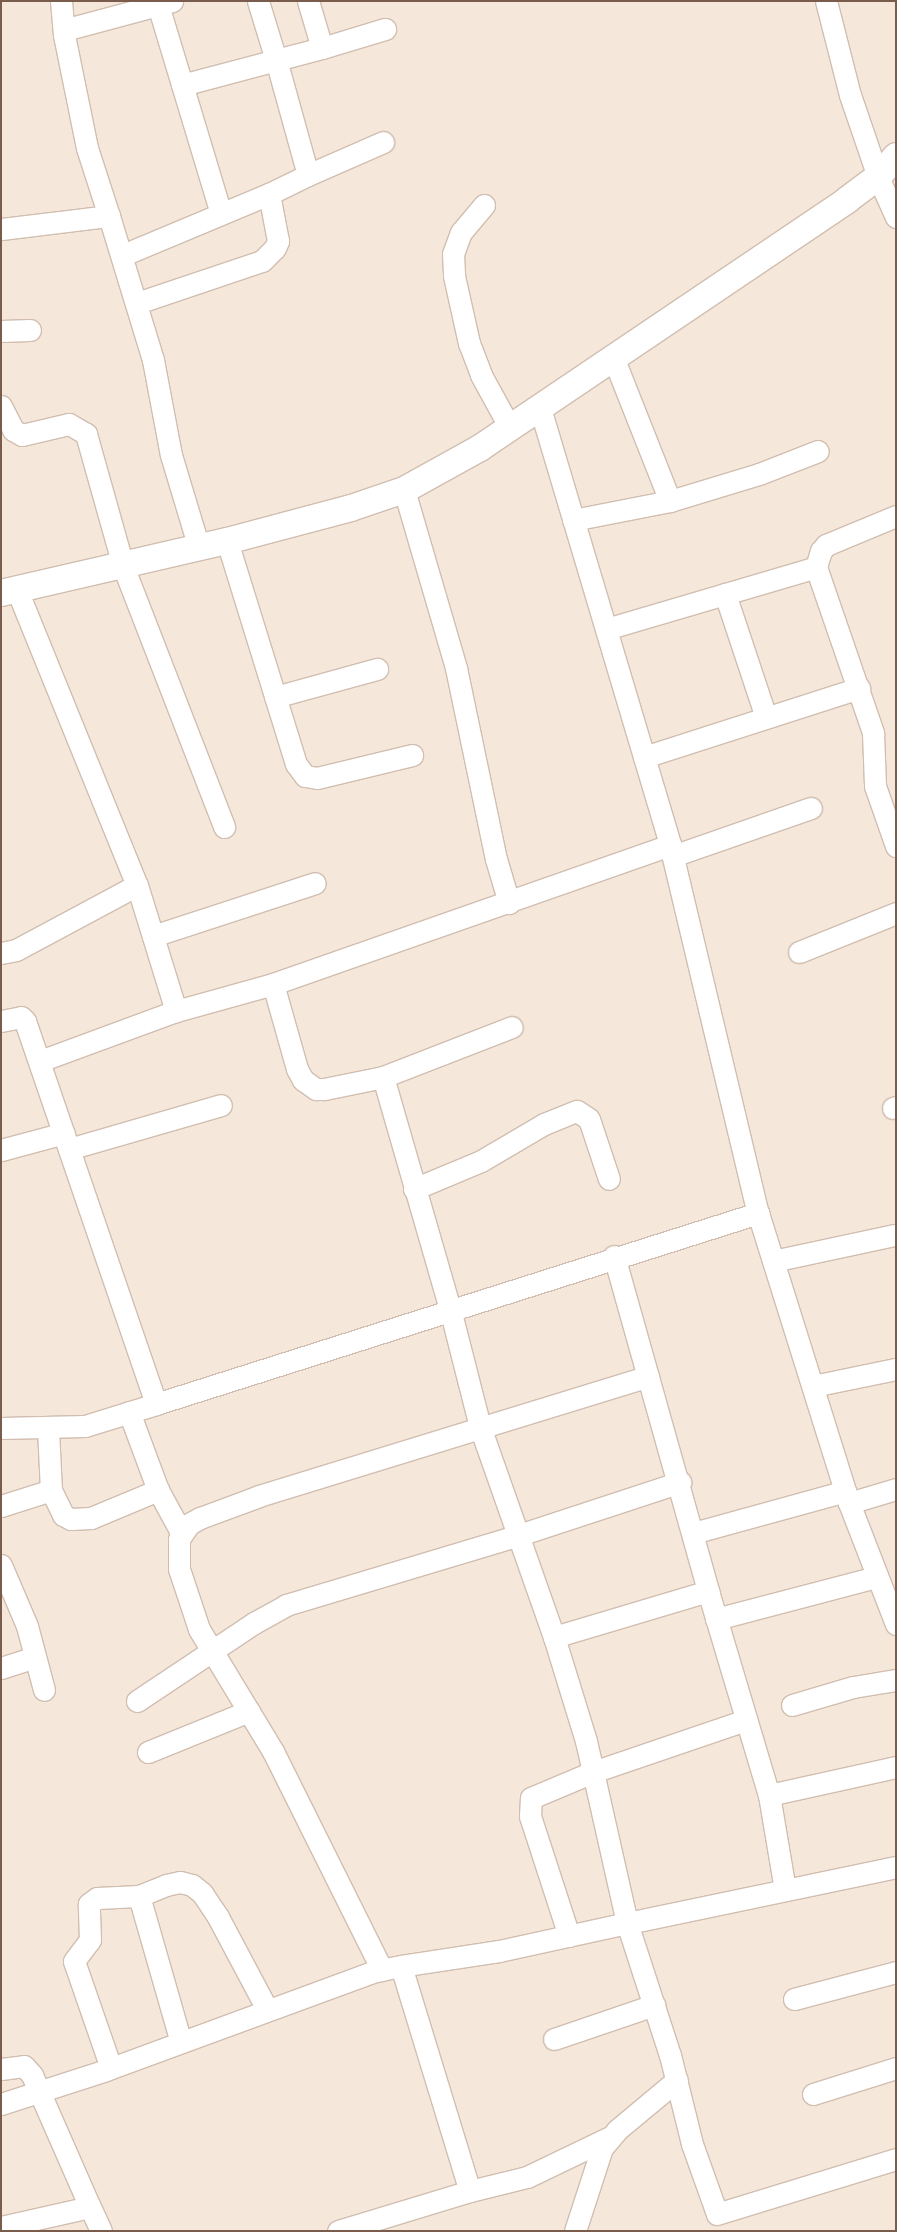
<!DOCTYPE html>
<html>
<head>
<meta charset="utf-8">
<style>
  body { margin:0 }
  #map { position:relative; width:897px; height:2232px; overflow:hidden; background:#fdf6ec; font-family:"Golos Text",sans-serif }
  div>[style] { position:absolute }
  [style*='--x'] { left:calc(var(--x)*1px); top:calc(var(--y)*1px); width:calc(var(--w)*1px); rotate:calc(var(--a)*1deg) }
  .residential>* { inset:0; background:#f5e8da; transform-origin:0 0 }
  .roads { filter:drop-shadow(1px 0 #d1beb0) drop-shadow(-1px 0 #d1beb0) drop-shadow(0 1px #d1beb0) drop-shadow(0 -1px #d1beb0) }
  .minor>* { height:21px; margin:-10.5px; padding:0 10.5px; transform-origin:10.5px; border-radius:10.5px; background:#fff }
  .tertiary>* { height:26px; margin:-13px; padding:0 13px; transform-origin:13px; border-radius:13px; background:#fff }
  span { translate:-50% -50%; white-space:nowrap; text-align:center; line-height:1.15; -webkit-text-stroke:4px #fffaf3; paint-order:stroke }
  .frame { position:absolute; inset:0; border:2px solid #7a5c4d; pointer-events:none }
</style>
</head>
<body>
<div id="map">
  <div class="residential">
    <div style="left:1px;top:1px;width:895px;height:2230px"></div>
  </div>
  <div class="roads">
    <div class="minor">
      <div style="--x:61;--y:1;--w:34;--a:85"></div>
      <div style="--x:64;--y:35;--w:115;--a:78.5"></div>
      <div style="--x:87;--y:148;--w:71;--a:72.1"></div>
      <div style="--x:826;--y:1;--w:97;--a:75.7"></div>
      <div style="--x:850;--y:95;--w:87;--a:71.1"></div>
      <div style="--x:878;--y:177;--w:44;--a:65.8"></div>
      <div style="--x:158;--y:5;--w:218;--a:73.2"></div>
      <div style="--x:64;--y:30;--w:112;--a:-15"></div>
      <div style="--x:322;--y:48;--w:66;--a:-16.8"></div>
      <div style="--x:182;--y:85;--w:97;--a:-14.9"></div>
      <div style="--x:276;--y:60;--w:62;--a:-107"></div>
      <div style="--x:308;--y:175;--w:82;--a:-23.7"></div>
      <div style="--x:484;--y:205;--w:35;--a:130"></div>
      <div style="--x:461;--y:232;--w:23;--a:110"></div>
      <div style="--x:453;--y:254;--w:22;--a:87"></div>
      <div style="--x:454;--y:276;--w:69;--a:77.4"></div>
      <div style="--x:469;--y:343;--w:34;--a:69"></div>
      <div style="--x:481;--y:375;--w:60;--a:61.3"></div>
      <div style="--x:1;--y:229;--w:109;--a:-6.9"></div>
      <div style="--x:109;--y:216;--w:151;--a:73"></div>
      <div style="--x:153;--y:360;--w:97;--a:79.3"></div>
      <div style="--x:171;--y:455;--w:97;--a:73.2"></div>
      <div style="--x:123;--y:255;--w:158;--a:-22.7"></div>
      <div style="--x:137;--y:303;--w:132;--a:-18.6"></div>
      <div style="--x:262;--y:261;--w:18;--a:-45"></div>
      <div style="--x:275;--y:248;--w:8;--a:-67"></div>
      <div style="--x:278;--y:241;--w:48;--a:-100.8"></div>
      <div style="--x:269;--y:194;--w:43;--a:-26"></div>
      <div style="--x:308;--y:175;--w:119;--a:-105.5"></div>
      <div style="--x:276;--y:60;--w:48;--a:-14.6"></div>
      <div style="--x:322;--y:48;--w:49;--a:-106.6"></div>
      <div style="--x:1;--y:331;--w:29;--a:-2"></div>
      <div style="--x:1;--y:406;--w:27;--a:63"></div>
      <div style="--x:13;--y:430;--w:10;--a:29"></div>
      <div style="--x:22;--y:435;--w:48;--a:-13.2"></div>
      <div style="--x:69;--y:424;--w:20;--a:30"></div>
      <div style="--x:86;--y:434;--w:137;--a:74.3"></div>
      <div style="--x:123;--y:566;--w:280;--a:68.8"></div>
      <div style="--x:540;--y:408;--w:456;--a:73.4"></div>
      <div style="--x:404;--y:490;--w:185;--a:73.7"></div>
      <div style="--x:456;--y:668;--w:195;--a:78.2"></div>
      <div style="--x:496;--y:859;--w:46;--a:73.5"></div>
      <div style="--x:670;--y:501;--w:93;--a:-16.9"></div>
      <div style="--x:759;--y:474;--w:63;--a:-21.3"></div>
      <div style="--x:573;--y:520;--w:99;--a:-11.1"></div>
      <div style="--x:670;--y:501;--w:155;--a:-111.6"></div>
      <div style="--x:227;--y:541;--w:233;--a:72.8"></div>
      <div style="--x:296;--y:764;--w:15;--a:53"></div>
      <div style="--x:305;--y:776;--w:12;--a:9"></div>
      <div style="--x:317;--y:778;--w:98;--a:-13.6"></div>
      <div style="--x:816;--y:567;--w:17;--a:-73"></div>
      <div style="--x:821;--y:551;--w:8;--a:-50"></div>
      <div style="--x:826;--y:545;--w:76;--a:-22.5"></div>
      <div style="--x:17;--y:590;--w:318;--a:67.9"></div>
      <div style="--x:137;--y:885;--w:132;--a:72.8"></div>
      <div style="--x:725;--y:594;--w:130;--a:71.6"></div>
      <div style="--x:606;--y:629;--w:219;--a:-16.4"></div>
      <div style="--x:816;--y:567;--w:176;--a:71"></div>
      <div style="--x:873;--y:733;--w:53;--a:87.8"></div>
      <div style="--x:875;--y:786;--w:64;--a:70.7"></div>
      <div style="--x:275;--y:697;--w:106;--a:-15.4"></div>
      <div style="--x:644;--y:757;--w:226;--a:-17.8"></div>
      <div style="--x:673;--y:856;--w:146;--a:-19.2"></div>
      <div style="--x:153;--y:936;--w:170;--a:-18.1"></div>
      <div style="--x:799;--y:952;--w:105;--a:-21.9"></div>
      <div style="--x:1;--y:953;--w:15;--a:-11"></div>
      <div style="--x:16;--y:950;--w:137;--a:-28.2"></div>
      <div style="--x:273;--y:984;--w:88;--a:74.2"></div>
      <div style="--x:297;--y:1069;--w:13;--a:61"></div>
      <div style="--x:303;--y:1080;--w:16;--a:35"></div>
      <div style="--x:316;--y:1089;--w:8;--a:0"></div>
      <div style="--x:324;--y:1089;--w:60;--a:-11.5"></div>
      <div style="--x:383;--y:1077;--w:241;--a:73.9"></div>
      <div style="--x:450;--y:1309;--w:122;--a:75.7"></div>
      <div style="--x:480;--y:1427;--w:223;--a:70.6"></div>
      <div style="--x:554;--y:1637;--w:109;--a:72.9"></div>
      <div style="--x:586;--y:1741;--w:187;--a:77.3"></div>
      <div style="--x:627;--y:1923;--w:131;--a:167.7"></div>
      <div style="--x:499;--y:1951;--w:99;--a:171.3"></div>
      <div style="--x:401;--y:1966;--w:235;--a:73"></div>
      <div style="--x:470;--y:2191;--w:138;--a:163.1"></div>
      <div style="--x:1;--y:1021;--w:20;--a:-11"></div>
      <div style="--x:21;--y:1017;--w:6;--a:45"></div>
      <div style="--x:25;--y:1021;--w:405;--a:71.1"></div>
      <div style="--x:156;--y:1404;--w:632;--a:-17.6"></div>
      <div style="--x:40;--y:1061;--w:145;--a:-20.2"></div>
      <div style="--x:176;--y:1011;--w:101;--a:-15.6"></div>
      <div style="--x:273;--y:984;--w:421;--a:-19.3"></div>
      <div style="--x:670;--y:845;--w:378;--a:76.6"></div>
      <div style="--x:758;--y:1213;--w:304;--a:72.6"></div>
      <div style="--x:849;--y:1503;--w:130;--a:68.8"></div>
      <div style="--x:383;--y:1077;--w:138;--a:-21.2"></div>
      <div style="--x:893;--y:1108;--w:3;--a:-18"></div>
      <div style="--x:69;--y:1149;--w:158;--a:-16.1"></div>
      <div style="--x:1;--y:1150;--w:65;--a:-15.1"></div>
      <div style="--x:414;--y:1189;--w:73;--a:-22.7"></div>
      <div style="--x:481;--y:1161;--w:73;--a:-30.4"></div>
      <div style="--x:544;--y:1124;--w:35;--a:-22"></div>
      <div style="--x:577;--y:1111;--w:14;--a:34"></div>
      <div style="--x:589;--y:1119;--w:63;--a:71.6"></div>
      <div style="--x:614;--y:1256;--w:348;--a:74.3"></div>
      <div style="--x:708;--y:1591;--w:213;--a:73.4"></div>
      <div style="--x:769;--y:1795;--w:96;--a:80.4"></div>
      <div style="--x:773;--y:1261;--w:124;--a:-12.1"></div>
      <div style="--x:813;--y:1386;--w:85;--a:-11.6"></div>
      <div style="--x:129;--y:1412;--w:83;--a:69.6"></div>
      <div style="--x:158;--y:1490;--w:50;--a:61.4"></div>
      <div style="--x:1;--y:1428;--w:84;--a:-1.4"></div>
      <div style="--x:85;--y:1426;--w:74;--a:-17.2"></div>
      <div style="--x:48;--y:1429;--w:61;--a:87.2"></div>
      <div style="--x:51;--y:1490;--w:28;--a:64"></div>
      <div style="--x:63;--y:1515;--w:9;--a:27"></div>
      <div style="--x:71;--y:1519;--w:20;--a:-3"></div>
      <div style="--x:91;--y:1518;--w:73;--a:-22.7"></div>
      <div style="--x:849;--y:1503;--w:49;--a:-16.6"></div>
      <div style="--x:1;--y:1506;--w:52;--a:-17.7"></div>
      <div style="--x:693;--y:1533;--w:158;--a:-15.4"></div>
      <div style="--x:1;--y:1565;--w:66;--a:66.9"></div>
      <div style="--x:27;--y:1626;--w:66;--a:75.1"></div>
      <div style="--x:716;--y:1619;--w:165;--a:-14.7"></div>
      <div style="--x:554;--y:1637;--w:161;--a:-16.6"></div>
      <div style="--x:1;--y:1668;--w:35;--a:-18"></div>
      <div style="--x:137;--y:1701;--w:141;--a:-33.7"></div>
      <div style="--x:254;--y:1623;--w:37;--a:-29"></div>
      <div style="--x:286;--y:1605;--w:240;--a:-16.7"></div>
      <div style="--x:516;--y:1536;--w:173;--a:-18.2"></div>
      <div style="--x:792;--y:1705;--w:64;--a:-16.4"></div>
      <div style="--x:853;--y:1687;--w:44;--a:-9.2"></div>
      <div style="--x:148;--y:1752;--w:109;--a:-22.1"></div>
      <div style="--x:769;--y:1795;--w:130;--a:-12.4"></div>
      <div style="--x:896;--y:1867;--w:275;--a:168.2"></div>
      <div style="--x:627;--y:1923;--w:139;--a:72"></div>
      <div style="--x:670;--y:2055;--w:92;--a:76.1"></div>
      <div style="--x:692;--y:2144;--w:74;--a:70.3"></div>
      <div style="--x:717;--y:2214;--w:187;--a:-17.1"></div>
      <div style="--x:139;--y:1896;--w:152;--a:74"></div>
      <div style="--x:569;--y:1936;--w:126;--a:-108"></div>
      <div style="--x:530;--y:1816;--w:18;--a:-87"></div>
      <div style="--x:531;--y:1798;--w:67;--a:-22.8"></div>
      <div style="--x:593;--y:1772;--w:162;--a:-18.8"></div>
      <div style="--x:382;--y:1970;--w:242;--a:-116.5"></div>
      <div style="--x:274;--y:1753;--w:145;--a:-121.2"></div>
      <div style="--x:199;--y:1629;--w:63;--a:-108.4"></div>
      <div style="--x:179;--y:1569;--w:30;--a:-90"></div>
      <div style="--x:179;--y:1539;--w:18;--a:-56"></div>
      <div style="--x:189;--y:1524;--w:13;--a:-29"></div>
      <div style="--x:200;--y:1518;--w:63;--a:-20.4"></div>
      <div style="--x:259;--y:1496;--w:407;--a:-17.1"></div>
      <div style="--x:794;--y:1999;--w:106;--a:-14.8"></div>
      <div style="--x:554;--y:2039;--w:106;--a:-18.8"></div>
      <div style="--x:111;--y:2068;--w:113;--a:-109.1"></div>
      <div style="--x:74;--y:1961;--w:26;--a:-53"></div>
      <div style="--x:90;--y:1940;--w:36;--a:-92"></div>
      <div style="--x:89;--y:1904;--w:10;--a:-37"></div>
      <div style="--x:97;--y:1898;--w:42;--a:-2.7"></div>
      <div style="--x:139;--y:1896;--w:29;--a:-22"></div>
      <div style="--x:166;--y:1885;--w:14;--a:-12"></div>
      <div style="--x:180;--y:1882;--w:12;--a:14"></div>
      <div style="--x:192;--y:1885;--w:13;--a:39"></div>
      <div style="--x:202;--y:1893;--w:29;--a:56"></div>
      <div style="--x:218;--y:1917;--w:104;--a:62"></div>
      <div style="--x:1;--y:2069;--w:23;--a:-7"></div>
      <div style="--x:24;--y:2066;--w:12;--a:48"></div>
      <div style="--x:32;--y:2075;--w:144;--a:66.3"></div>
      <div style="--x:813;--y:2094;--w:87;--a:-17.4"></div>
      <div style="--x:1;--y:2104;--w:110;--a:-17.9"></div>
      <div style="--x:106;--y:2070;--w:283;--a:-20.2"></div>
      <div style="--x:372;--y:1972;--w:25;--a:-12"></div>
      <div style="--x:470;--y:2191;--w:59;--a:-13.8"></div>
      <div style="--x:527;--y:2177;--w:90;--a:-25.7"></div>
      <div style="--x:1;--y:2227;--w:91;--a:-12.7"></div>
      <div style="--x:90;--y:2207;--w:26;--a:65"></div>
      <div style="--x:575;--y:2231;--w:87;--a:-72"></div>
      <div style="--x:602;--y:2148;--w:23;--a:-50"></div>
      <div style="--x:617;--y:2130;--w:78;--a:-39.8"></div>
    </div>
    <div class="tertiary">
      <div style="--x:1;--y:593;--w:232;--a:-13"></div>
      <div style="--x:227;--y:541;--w:128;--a:-14.9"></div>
      <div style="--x:351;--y:508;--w:56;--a:-18.8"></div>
      <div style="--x:404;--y:490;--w:87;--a:-28.9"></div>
      <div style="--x:480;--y:448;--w:443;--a:-34"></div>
      <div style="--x:847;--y:200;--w:39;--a:-37"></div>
      <div style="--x:878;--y:177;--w:28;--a:-49"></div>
    </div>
  </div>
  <div class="frame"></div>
</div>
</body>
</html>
